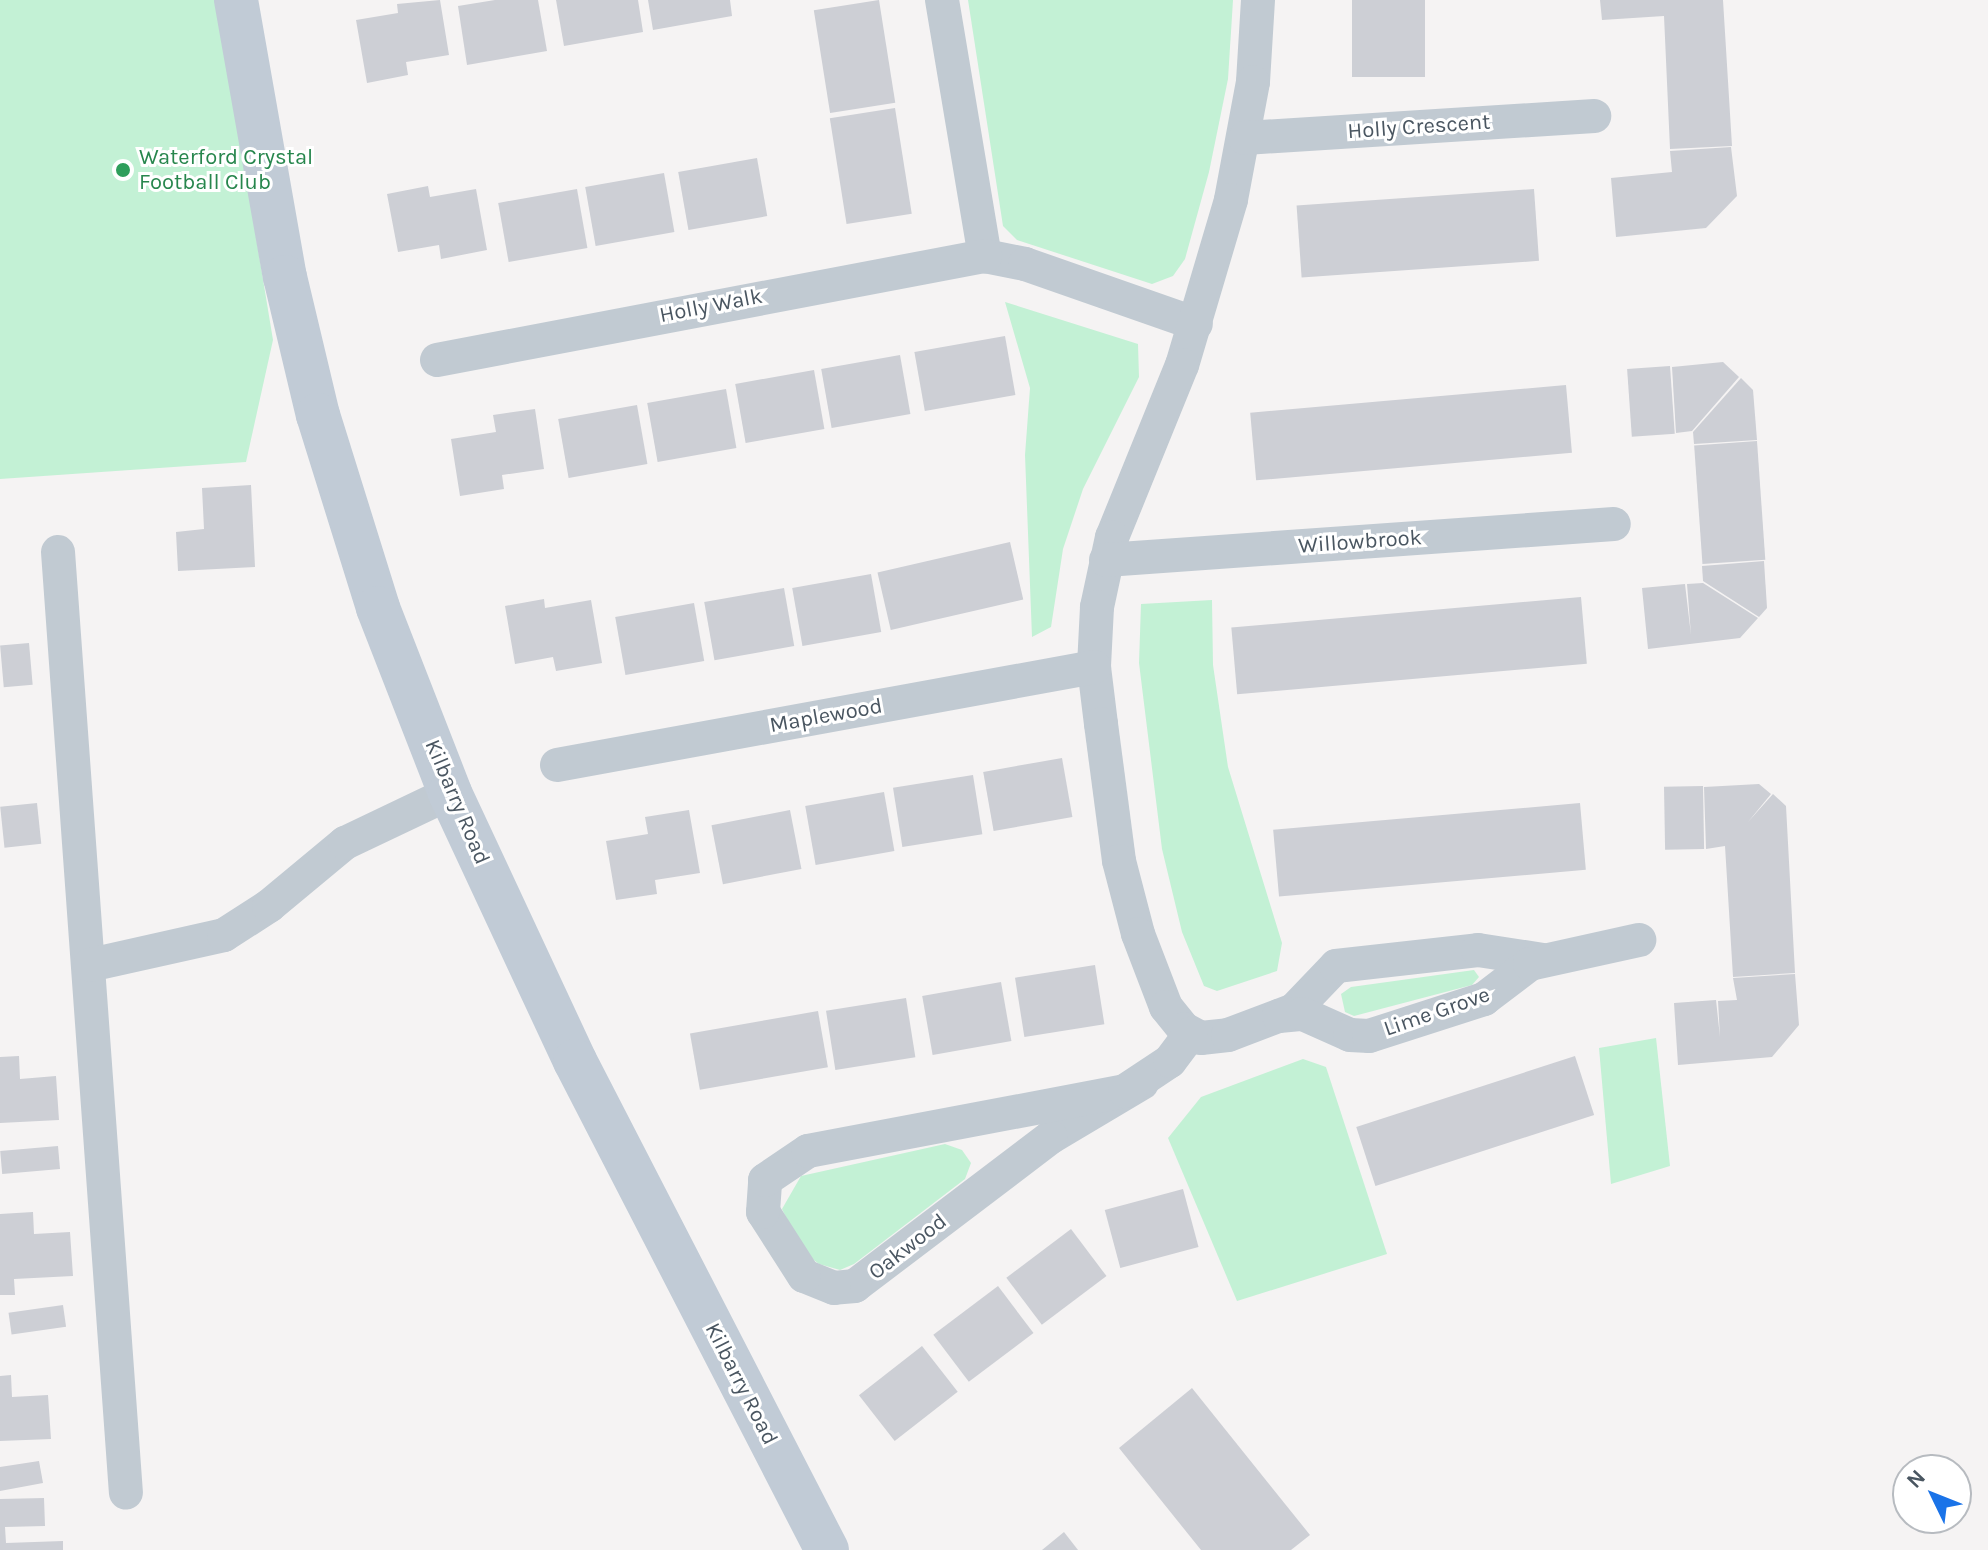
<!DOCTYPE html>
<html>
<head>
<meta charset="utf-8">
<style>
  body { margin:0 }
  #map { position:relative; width:1988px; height:1550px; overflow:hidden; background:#f5f3f3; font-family:Karla,sans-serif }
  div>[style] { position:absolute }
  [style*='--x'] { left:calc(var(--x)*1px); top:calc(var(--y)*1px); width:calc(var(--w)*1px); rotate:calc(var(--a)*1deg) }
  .green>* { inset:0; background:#c3f1d5 }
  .building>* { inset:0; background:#cdcfd5; transform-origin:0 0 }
  .street>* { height:34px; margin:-17px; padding:0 17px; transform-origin:17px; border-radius:17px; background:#c1cad2 }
  .secondary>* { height:44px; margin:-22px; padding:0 22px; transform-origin:22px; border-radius:22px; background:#c1cbd6 }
  .dots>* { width:22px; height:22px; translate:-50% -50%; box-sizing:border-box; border:4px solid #fff; border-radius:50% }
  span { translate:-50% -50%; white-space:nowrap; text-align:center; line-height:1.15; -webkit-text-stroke:6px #fff; paint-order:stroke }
  .street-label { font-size:22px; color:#4a5661 }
  .leisure-label { font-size:22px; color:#27864d }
  .left { translate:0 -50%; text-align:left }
  .north { position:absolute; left:1892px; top:1454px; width:80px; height:80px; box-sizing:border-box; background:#fff; border:2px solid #b7bbc0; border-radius:50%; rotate:313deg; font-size:22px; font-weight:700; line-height:32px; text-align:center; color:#4a5661 }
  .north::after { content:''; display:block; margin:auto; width:28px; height:36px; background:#1a73e8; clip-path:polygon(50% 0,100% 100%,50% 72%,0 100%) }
</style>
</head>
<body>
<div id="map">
  <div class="green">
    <div style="clip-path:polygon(0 0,217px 0,273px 340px,246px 462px,0 479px)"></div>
    <div style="clip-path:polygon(968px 0,1233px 0,1228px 79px,1209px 172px,1185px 259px,1173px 276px,1152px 284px,1017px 240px,1003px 226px)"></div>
    <div style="clip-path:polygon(1005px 302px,1138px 344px,1139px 377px,1083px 489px,1063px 549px,1051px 627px,1032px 637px,1025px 455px,1030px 388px)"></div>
    <div style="clip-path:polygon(1212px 600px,1213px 665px,1228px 767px,1282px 943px,1277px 971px,1217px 991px,1204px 986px,1182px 932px,1162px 849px,1139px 663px,1141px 604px)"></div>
    <div style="clip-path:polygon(1474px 970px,1479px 977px,1472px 985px,1354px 1016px,1345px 1012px,1341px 994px,1351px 987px)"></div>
    <div style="clip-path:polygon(1656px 1038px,1670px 1166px,1611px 1184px,1599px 1048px)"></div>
    <div style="clip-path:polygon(1303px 1059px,1326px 1067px,1387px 1254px,1237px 1301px,1168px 1138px,1201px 1097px)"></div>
    <div style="clip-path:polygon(945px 1144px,962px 1150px,971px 1163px,965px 1179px,854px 1264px,840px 1270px,819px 1264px,803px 1252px,782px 1209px,801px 1176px)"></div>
  </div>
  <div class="building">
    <div style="clip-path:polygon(440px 0,449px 55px,406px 62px,408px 75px,367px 83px,356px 20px,398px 13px,397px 4px)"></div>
    <div style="clip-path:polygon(495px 0,538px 0,547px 51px,467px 65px,458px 6px)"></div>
    <div style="clip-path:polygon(556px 0,638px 0,643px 32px,564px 46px)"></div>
    <div style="clip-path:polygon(648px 0,730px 0,732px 16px,653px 30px)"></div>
    <div style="left:879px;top:0;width:104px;height:66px;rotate:81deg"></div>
    <div style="left:1352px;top:0;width:73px;height:77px"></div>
    <div style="clip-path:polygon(1600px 0,1723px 0,1732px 146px,1670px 149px,1664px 16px,1602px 20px)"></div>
    <div style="left:895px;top:108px;width:107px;height:66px;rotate:81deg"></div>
    <div style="clip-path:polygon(1731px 147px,1737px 196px,1706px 228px,1616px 237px,1611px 178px,1672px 172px,1670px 151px)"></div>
    <div style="left:757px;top:158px;width:59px;height:80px;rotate:80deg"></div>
    <div style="left:664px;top:173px;width:60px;height:80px;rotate:80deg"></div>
    <div style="clip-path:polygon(428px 186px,430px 197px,476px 189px,487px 250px,441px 259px,439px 245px,398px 252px,387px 194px)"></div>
    <div style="left:577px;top:189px;width:60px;height:80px;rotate:80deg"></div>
    <div style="left:1534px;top:189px;width:72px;height:238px;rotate:86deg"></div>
    <div style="left:1005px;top:336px;width:60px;height:92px;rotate:80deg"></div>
    <div style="left:900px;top:355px;width:60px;height:80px;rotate:80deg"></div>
    <div style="clip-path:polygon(1723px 362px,1739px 377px,1692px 431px,1676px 433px,1672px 367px)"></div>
    <div style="left:1670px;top:366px;width:68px;height:43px;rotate:86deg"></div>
    <div style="left:814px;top:370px;width:60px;height:80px;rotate:80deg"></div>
    <div style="clip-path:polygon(1741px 378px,1753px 390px,1757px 440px,1694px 444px,1693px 432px)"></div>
    <div style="left:1566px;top:385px;width:68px;height:317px;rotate:85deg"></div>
    <div style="left:726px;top:389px;width:60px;height:80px;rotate:80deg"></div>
    <div style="left:637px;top:405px;width:60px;height:80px;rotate:80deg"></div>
    <div style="clip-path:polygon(535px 409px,544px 469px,502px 475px,504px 489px,460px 496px,451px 439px,496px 432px,493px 415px)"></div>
    <div style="left:1757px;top:441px;width:119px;height:63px;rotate:86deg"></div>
    <div style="clip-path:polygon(251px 485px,255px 567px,178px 571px,176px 532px,204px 529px,202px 488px)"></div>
    <div style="left:1010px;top:542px;width:59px;height:136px;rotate:77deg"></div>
    <div style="clip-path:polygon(1764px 561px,1767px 608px,1759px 617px,1703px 581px,1702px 566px)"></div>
    <div style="left:871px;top:574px;width:59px;height:80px;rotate:80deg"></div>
    <div style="clip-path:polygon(1703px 583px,1758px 618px,1740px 638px,1648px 649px,1642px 588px,1685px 584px,1691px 635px,1687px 584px)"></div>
    <div style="left:784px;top:588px;width:59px;height:81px;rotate:80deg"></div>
    <div style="left:1581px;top:597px;width:67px;height:351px;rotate:85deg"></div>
    <div style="clip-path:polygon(544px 599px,545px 608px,591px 600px,602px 663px,556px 671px,553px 657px,515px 664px,505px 606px)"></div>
    <div style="left:694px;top:603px;width:59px;height:80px;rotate:80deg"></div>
    <div style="left:29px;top:643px;width:42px;height:29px;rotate:85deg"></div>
    <div style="left:1062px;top:758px;width:60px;height:80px;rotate:80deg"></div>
    <div style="left:973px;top:775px;width:60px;height:81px;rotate:81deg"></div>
    <div style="clip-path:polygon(1759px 784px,1771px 794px,1748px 822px,1773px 794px,1786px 806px,1795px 973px,1733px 977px,1725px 846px,1706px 849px,1704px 787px)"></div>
    <div style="left:1703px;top:786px;width:63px;height:39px;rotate:89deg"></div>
    <div style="left:884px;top:792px;width:60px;height:80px;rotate:80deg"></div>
    <div style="left:37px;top:803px;width:41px;height:37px;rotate:84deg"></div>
    <div style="left:1580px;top:803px;width:67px;height:308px;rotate:85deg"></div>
    <div style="clip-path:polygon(689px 810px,700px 873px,655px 880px,657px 894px,616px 900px,606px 841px,648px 834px,645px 817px)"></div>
    <div style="left:790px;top:810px;width:60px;height:80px;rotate:79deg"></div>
    <div style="left:1095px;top:965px;width:60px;height:81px;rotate:81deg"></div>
    <div style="clip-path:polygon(1795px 974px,1799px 1025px,1772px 1057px,1678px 1065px,1674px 1003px,1716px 1000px,1720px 1037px,1718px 1001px,1737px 1000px,1733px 978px)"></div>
    <div style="left:1001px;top:982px;width:60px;height:80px;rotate:80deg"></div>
    <div style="left:906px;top:998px;width:60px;height:81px;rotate:81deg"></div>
    <div style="left:818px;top:1011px;width:57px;height:130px;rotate:80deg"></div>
    <div style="clip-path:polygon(19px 1056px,20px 1079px,56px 1076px,59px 1120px,0 1123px,0 1057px)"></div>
    <div style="left:1575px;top:1056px;width:62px;height:230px;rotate:72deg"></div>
    <div style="left:58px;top:1146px;width:23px;height:58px;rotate:85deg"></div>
    <div style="left:1183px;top:1189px;width:60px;height:81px;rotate:75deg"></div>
    <div style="clip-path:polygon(33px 1212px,34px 1234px,70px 1232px,73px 1276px,14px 1279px,15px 1295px,0 1295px,0 1214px)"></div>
    <div style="left:1071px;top:1229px;width:59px;height:81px;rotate:53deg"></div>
    <div style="left:998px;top:1286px;width:59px;height:81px;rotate:53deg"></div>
    <div style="left:63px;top:1305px;width:22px;height:55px;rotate:82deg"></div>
    <div style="left:922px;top:1346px;width:58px;height:80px;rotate:52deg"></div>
    <div style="clip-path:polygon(11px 1375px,12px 1397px,48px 1395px,51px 1439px,0 1441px,0 1376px)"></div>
    <div style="clip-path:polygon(1192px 1388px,1310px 1535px,1291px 1550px,1201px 1550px,1119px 1448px)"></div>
    <div style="clip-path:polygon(39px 1461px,43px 1483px,0 1491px,0 1467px)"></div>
    <div style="clip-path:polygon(44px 1498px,45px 1526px,5px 1527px,6px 1543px,63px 1541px,63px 1550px,0 1550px,0 1499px)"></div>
    <div style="clip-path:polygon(1064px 1532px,1078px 1550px,1042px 1550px)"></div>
  </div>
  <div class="street">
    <div style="--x:942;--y:0;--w:260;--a:80.5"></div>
    <div style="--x:985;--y:256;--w:41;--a:11.3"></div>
    <div style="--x:1025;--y:264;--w:181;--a:19.3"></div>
    <div style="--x:1258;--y:0;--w:82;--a:93.5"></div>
    <div style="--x:1253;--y:82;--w:120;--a:100.6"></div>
    <div style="--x:1231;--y:200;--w:172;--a:106.5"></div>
    <div style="--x:1182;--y:365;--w:186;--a:112.1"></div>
    <div style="--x:1112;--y:537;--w:72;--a:102.1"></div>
    <div style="--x:1097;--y:607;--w:60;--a:92.9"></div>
    <div style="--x:1094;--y:667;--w:57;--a:83"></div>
    <div style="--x:1101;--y:724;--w:138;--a:82.5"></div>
    <div style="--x:1119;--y:861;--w:75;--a:75.4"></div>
    <div style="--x:1138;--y:934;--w:78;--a:69"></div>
    <div style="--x:1166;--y:1007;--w:28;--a:51"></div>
    <div style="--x:1184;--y:1029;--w:19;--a:28"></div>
    <div style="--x:1201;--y:1038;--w:27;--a:-6"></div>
    <div style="--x:1228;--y:1035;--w:71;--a:-20.7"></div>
    <div style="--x:1294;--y:1010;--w:61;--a:-46.3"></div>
    <div style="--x:1336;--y:966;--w:143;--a:-6.4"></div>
    <div style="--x:1478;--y:950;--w:66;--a:8.7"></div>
    <div style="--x:1245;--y:138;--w:350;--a:-3.6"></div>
    <div style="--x:437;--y:360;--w:558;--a:-10.75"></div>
    <div style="--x:58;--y:552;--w:943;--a:85.87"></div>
    <div style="--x:1106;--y:560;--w:509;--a:-4.05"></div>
    <div style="--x:557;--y:765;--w:546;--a:-10.34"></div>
    <div style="--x:90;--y:965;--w:137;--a:-12.6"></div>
    <div style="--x:224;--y:935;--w:54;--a:-32.8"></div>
    <div style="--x:269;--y:906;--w:99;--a:-39.7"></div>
    <div style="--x:345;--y:843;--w:116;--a:-25.5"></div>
    <div style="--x:1279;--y:1016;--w:24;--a:-5"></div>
    <div style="--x:1303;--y:1014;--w:51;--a:24.1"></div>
    <div style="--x:1350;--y:1035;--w:19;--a:3"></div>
    <div style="--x:1369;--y:1036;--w:121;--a:-17.8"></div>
    <div style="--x:1484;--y:999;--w:58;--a:-37.3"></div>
    <div style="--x:1530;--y:964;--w:112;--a:-12.4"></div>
    <div style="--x:1142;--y:1083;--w:106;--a:149.3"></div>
    <div style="--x:1051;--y:1137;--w:246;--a:142.8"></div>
    <div style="--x:855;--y:1286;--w:21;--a:175"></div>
    <div style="--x:834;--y:1288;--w:32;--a:-158"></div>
    <div style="--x:804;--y:1276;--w:76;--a:-122.6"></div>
    <div style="--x:763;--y:1212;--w:32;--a:-86"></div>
    <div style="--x:765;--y:1180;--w:52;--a:-34"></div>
    <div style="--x:808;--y:1151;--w:323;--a:-10.7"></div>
    <div style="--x:1125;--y:1091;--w:54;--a:-33.7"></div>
    <div style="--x:1170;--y:1061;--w:34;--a:-53"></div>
  </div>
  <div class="secondary">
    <div style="--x:236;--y:0;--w:281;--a:80"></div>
    <div style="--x:285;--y:277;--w:142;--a:76.6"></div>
    <div style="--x:318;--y:415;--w:202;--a:72.7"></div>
    <div style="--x:378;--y:608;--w:199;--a:68.7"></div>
    <div style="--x:450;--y:793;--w:296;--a:65"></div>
    <div style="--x:575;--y:1061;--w:550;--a:62.74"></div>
  </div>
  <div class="dots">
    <div style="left:123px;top:170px;background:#2e9e5b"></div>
  </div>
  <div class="street-label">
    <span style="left:1419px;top:127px;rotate:-4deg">Holly Crescent</span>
    <span style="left:711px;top:306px;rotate:-11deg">Holly Walk</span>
    <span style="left:1360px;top:542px;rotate:-4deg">Willowbrook</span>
    <span style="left:826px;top:716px;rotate:-10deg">Maplewood</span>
    <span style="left:457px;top:802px;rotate:67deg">Kilbarry Road</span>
    <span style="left:1437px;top:1012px;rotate:-19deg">Lime Grove</span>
    <span style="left:908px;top:1247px;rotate:-38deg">Oakwood</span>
    <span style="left:741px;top:1384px;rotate:63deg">Kilbarry Road</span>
  </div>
  <div class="leisure-label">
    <span class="left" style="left:139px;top:170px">Waterford Crystal<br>Football Club</span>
  </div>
  <div class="north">N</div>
</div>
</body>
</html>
